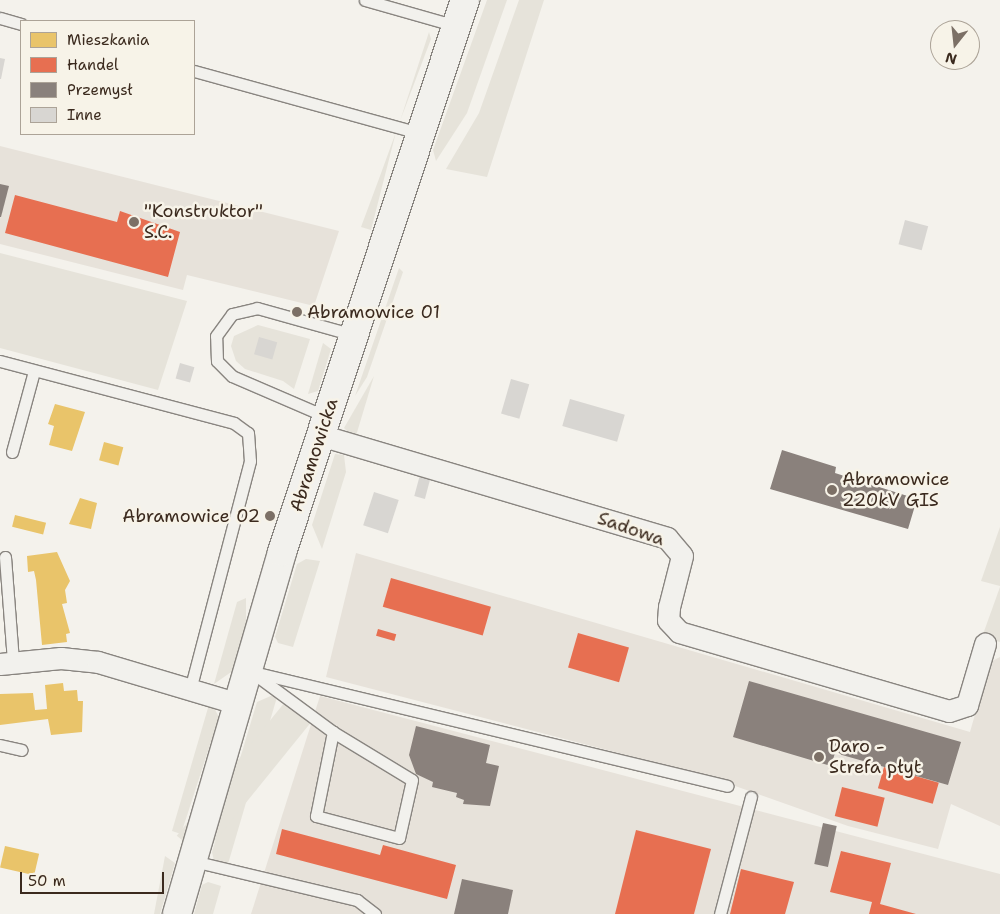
<!DOCTYPE html>
<html>
<head>
<meta charset="utf-8">
<style>
  body { margin:0 }
  #map { position:relative; width:1000px; height:914px; overflow:hidden; background:#f4f2ec; font-family:"Shantell Sans",sans-serif }
  div>[style] { position:absolute }
  [style*='--x'] { left:calc(var(--x)*1px); top:calc(var(--y)*1px); width:calc(var(--w)*1px); rotate:calc(var(--a)*1deg) }
  .built>* { inset:0; background:#e7e2da }
  .green>* { inset:0; background:#e6e3da; transform-origin:0 0 }
  .homes>* { inset:0; background:#e9c46a; transform-origin:0 0 }
  .shops>* { inset:0; background:#e76f51; transform-origin:0 0 }
  .industry>* { inset:0; background:#8a817c; transform-origin:0 0 }
  .building>* { inset:0; background:#d8d6d2; transform-origin:0 0 }
  .roads { filter:drop-shadow(1px 0 #898580) drop-shadow(-1px 0 #898580) drop-shadow(0 1px #898580) drop-shadow(0 -1px #898580) }
  .lane>* { height:11px; margin:-5.5px; padding:0 5.5px; transform-origin:5.5px; border-radius:5.5px; background:#f2f1ed }
  .street>* { height:21px; margin:-10.5px; padding:0 10.5px; transform-origin:10.5px; border-radius:10.5px; background:#f2f1ed }
  .primary>* { height:28px; margin:-14px; padding:0 14px; transform-origin:14px; border-radius:14px; background:#f2f1ed }
  .dots>* { width:14px; height:14px; translate:-50% -50%; box-sizing:border-box; border:2px solid #f7f3e8; border-radius:50% }
  span { translate:-50% -50%; white-space:nowrap; text-align:center; line-height:1.15; -webkit-text-stroke:5px #f7f3e8; paint-order:stroke }
  .poi-label { font-size:18px; color:#3b2a1e }
  .left { translate:0 -50%; text-align:left }
  .right { translate:-100% -50%; text-align:right }
  .street-label { font-size:18px; color:#3b2a1e }
  .legend { position:absolute; left:20px; top:20px; width:175px; height:115px; box-sizing:border-box; background:#f7f3e8; border:1px solid #aca397; margin:0; padding:6px 9px; list-style:none; font-size:15px; color:#3b2a1e }
  .legend li { display:flex; align-items:center; gap:10px; height:25px }
  .legend b { width:25px; border:1px solid #aca397 }
  .north { position:absolute; left:930px; top:20px; width:50px; height:50px; box-sizing:border-box; background:#f7f3e8; border:1px solid #aca397; border-radius:50%; rotate:196deg; font-size:14px; font-weight:700; line-height:20px; text-align:center; color:#3b2a1e }
  .north::after { content:''; display:block; margin:auto; width:18px; height:22px; background:#7c7066; clip-path:polygon(50% 0,100% 100%,50% 72%,0 100%) }
  .scale { position:absolute; left:20px; top:872px; width:144px; height:22px; box-sizing:border-box; border:2px solid #3b2a1e; border-top:0; padding-left:6px; font-size:15px; line-height:18px; white-space:nowrap; color:#3b2a1e; -webkit-text-stroke:4px #f7f3e8; paint-order:stroke }
</style>
</head>
<body>
<div id="map">
  <div class="built">
    <div style="clip-path:polygon(0 146px,339px 231px,314px 306px,187px 275px,183px 290px,0 244px)"></div>
    <div style="clip-path:polygon(356px 553px,970px 732px,990px 662px,1000px 657px,1000px 826px,951px 804px,938px 849px,848px 826px,707px 776px,326px 677px)"></div>
    <div style="clip-path:polygon(320px 696px,1000px 874px,1000px 914px,251px 914px)"></div>
  </div>
  <div class="green">
    <div style="clip-path:polygon(487px 0,507px 0,467px 113px,436px 161px,433px 150px)"></div>
    <div style="clip-path:polygon(519px 0,544px 0,487px 177px,446px 169px,479px 113px)"></div>
    <div style="clip-path:polygon(429px 32px,431px 39px,400px 121px)"></div>
    <div style="clip-path:polygon(396px 132px,371px 230px,361px 227px,380px 176px)"></div>
    <div style="clip-path:polygon(0 253px,187px 301px,158px 390px,0 348px)"></div>
    <div style="clip-path:polygon(399px 268px,403px 272px,367px 377px,355px 396px)"></div>
    <div style="clip-path:polygon(258px 325px,310px 339px,294px 389px,283px 381px,245px 369px,236px 361px,231px 346px,234px 336px)"></div>
    <div style="clip-path:polygon(323px 343px,331px 349px,318px 391px,308px 394px)"></div>
    <div style="clip-path:polygon(374px 376px,355px 439px,344px 428px)"></div>
    <div style="clip-path:polygon(335px 454px,344px 455px,346px 472px,322px 549px,312px 525px)"></div>
    <div style="clip-path:polygon(1000px 527px,1000px 586px,981px 581px)"></div>
    <div style="clip-path:polygon(306px 559px,320px 561px,293px 647px,278px 643px,275px 637px,297px 564px)"></div>
    <div style="clip-path:polygon(1000px 587px,1000px 642px,982px 637px)"></div>
    <div style="clip-path:polygon(246px 598px,246px 627px,234px 670px,214px 684px,237px 602px)"></div>
    <div style="clip-path:polygon(273px 695px,277px 697px,228px 864px,214px 861px,212px 852px,257px 702px)"></div>
    <div style="clip-path:polygon(210px 701px,219px 717px,181px 834px,172px 831px)"></div>
    <div style="left:285px;top:702px;width:33px;height:172px;rotate:39deg"></div>
    <div style="clip-path:polygon(165px 856px,175px 863px,160px 914px,154px 914px)"></div>
    <div style="clip-path:polygon(208px 882px,221px 886px,213px 914px,194px 914px,202px 885px)"></div>
  </div>
  <div class="homes">
    <div style="clip-path:polygon(55px 404px,85px 412px,72px 451px,49px 445px,54px 426px,48px 424px)"></div>
    <div style="left:104px;top:442px;width:20px;height:19px;rotate:15deg"></div>
    <div style="clip-path:polygon(80px 498px,97px 503px,91px 529px,69px 524px)"></div>
    <div style="left:15px;top:515px;width:32px;height:12px;rotate:14deg"></div>
    <div style="clip-path:polygon(57px 552px,70px 581px,65px 590px,67px 603px,62px 604px,70px 633px,66px 634px,67px 642px,42px 645px,36px 580px,34px 571px,28px 572px,27px 556px)"></div>
    <div style="clip-path:polygon(63px 683px,64px 691px,77px 690px,78px 701px,83px 701px,82px 732px,51px 735px,48px 719px,0 725px,0 694px,33px 693px,35px 710px,47px 709px,45px 685px)"></div>
    <div style="left:5px;top:846px;width:35px;height:22px;rotate:13deg"></div>
  </div>
  <div class="shops">
    <div style="clip-path:polygon(15px 195px,117px 222px,120px 211px,180px 232px,168px 277px,5px 233px)"></div>
    <div style="left:391px;top:578px;width:104px;height:30px;rotate:16deg"></div>
    <div style="left:378px;top:629px;width:19px;height:7px;rotate:16deg"></div>
    <div style="left:578px;top:633px;width:53px;height:36px;rotate:16deg"></div>
    <div style="left:884px;top:767px;width:57px;height:22px;rotate:16deg"></div>
    <div style="left:842px;top:787px;width:44px;height:30px;rotate:14deg"></div>
    <div style="clip-path:polygon(282px 829px,380px 855px,383px 845px,456px 865px,447px 899px,276px 854px)"></div>
    <div style="clip-path:polygon(636px 830px,711px 849px,694px 914px,615px 914px)"></div>
    <div style="clip-path:polygon(841px 851px,891px 863px,880px 904px,916px 914px,869px 914px,872px 902px,830px 892px)"></div>
    <div style="clip-path:polygon(741px 869px,794px 882px,785px 914px,730px 914px)"></div>
  </div>
  <div class="industry">
    <div style="clip-path:polygon(0 184px,9px 186px,1px 217px,0 217px)"></div>
    <div style="clip-path:polygon(782px 450px,836px 467px,835px 473px,917px 499px,908px 529px,770px 489px)"></div>
    <div style="clip-path:polygon(749px 681px,961px 742px,948px 785px,835px 753px,831px 766px,733px 737px)"></div>
    <div style="clip-path:polygon(416px 726px,490px 745px,486px 763px,499px 766px,490px 806px,463px 804px,464px 800px,456px 797px,457px 793px,432px 787px,433px 782px,416px 774px,409px 755px)"></div>
    <div style="left:823px;top:823px;width:14px;height:42px;rotate:12deg"></div>
    <div style="clip-path:polygon(462px 879px,513px 890px,508px 914px,454px 914px)"></div>
  </div>
  <div class="building">
    <div style="clip-path:polygon(0 58px,5px 59px,1px 79px,0 79px)"></div>
    <div style="left:905px;top:220px;width:24px;height:25px;rotate:15deg"></div>
    <div style="left:259px;top:337px;width:19px;height:18px;rotate:16deg"></div>
    <div style="left:180px;top:363px;width:15px;height:16px;rotate:16deg"></div>
    <div style="left:511px;top:379px;width:19px;height:36px;rotate:16deg"></div>
    <div style="left:570px;top:399px;width:57px;height:28px;rotate:16deg"></div>
    <div style="left:421px;top:471px;width:11px;height:26px;rotate:15deg"></div>
    <div style="left:374px;top:492px;width:26px;height:35px;rotate:18deg"></div>
  </div>
  <div class="roads">
    <div class="lane">
      <div style="--x:365;--y:0;--w:95;--a:15.9"></div>
      <div style="--x:0;--y:18;--w:22;--a:16"></div>
      <div style="--x:194;--y:71;--w:233;--a:15.4"></div>
      <div style="--x:0;--y:361;--w:242;--a:14.8"></div>
      <div style="--x:234;--y:423;--w:17;--a:36"></div>
      <div style="--x:248;--y:433;--w:28;--a:86"></div>
      <div style="--x:250;--y:461;--w:236;--a:104.7"></div>
      <div style="--x:327;--y:417;--w:103;--a:-156.7"></div>
      <div style="--x:232;--y:376;--w:21;--a:-135"></div>
      <div style="--x:217;--y:361;--w:25;--a:-92"></div>
      <div style="--x:216;--y:336;--w:27;--a:-54"></div>
      <div style="--x:232;--y:314;--w:26;--a:-13"></div>
      <div style="--x:257;--y:308;--w:101;--a:15.6"></div>
      <div style="--x:12;--y:452;--w:84;--a:-74.8"></div>
      <div style="--x:5;--y:557;--w:105;--a:85.6"></div>
      <div style="--x:249;--y:671;--w:492;--a:13.5"></div>
      <div style="--x:257;--y:676;--w:94;--a:36.4"></div>
      <div style="--x:333;--y:732;--w:92;--a:31.3"></div>
      <div style="--x:412;--y:780;--w:59;--a:102.6"></div>
      <div style="--x:399;--y:838;--w:86;--a:-165.2"></div>
      <div style="--x:316;--y:816;--w:86;--a:-78.6"></div>
      <div style="--x:0;--y:745;--w:22;--a:13"></div>
      <div style="--x:193;--y:861;--w:169;--a:13.4"></div>
      <div style="--x:357;--y:900;--w:23;--a:38"></div>
      <div style="--x:720;--y:914;--w:121;--a:-75.2"></div>
    </div>
    <div class="street">
      <div style="--x:320;--y:435;--w:362;--a:16.5"></div>
      <div style="--x:667;--y:538;--w:23;--a:50"></div>
      <div style="--x:682;--y:556;--w:53;--a:104.3"></div>
      <div style="--x:669;--y:607;--w:13;--a:94"></div>
      <div style="--x:668;--y:620;--w:16;--a:47"></div>
      <div style="--x:679;--y:632;--w:281;--a:16.3"></div>
      <div style="--x:949;--y:711;--w:19;--a:-18"></div>
      <div style="--x:967;--y:705;--w:64;--a:-73.6"></div>
      <div style="--x:0;--y:664;--w:61;--a:-5.6"></div>
      <div style="--x:61;--y:658;--w:37;--a:6"></div>
      <div style="--x:98;--y:662;--w:147;--a:16.6"></div>
    </div>
    <div class="primary">
      <div style="--x:177;--y:914;--w:377;--a:-73.8"></div>
      <div style="--x:282;--y:552;--w:582;--a:-71.66"></div>
    </div>
  </div>
  <div class="dots">
    <div style="left:134px;top:222px;background:#7c7066"></div>
    <div style="left:297px;top:312px;background:#7c7066"></div>
    <div style="left:832px;top:490px;background:#7c7066"></div>
    <div style="left:270px;top:516px;background:#7c7066"></div>
    <div style="left:819px;top:757px;background:#7c7066"></div>
  </div>
  <div class="poi-label">
    <span class="left" style="left:144px;top:222px">"Konstruktor"<br>S.C.</span>
    <span class="left" style="left:307px;top:312px">Abramowice 01</span>
    <span class="left" style="left:842px;top:490px">Abramowice<br>220kV GIS</span>
    <span class="right" style="left:260px;top:516px">Abramowice 02</span>
    <span class="left" style="left:829px;top:757px">Daro -<br>Strefa płyt</span>
  </div>
  <div class="street-label">
    <span style="left:314px;top:455px;rotate:-72deg">Abramowicka</span>
    <span style="left:631px;top:529px;rotate:19deg">Sadowa</span>
  </div>
  <ul class="legend">
  <li><b style="height:14px;background:#e9c46a"></b>Mieszkania</li>
  <li><b style="height:14px;background:#e76f51"></b>Handel</li>
  <li><b style="height:14px;background:#8a817c"></b>Przemysł</li>
  <li><b style="height:14px;background:#d8d6d2"></b>Inne</li>
  </ul>
  <div class="north">N</div>
  <div class="scale">50 m</div>
</div>
</body>
</html>
